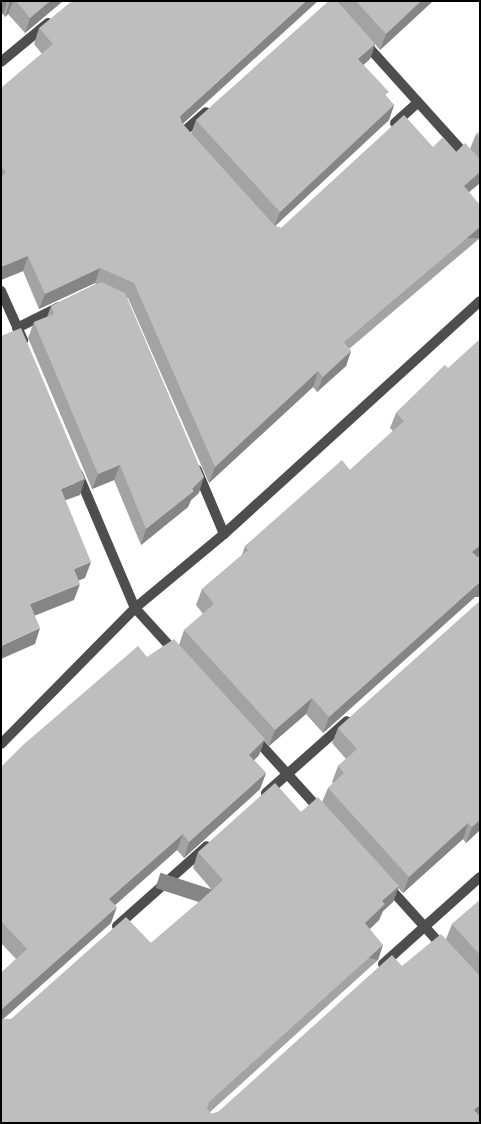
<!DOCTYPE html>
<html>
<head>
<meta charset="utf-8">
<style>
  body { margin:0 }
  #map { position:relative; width:481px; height:1124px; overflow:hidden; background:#fff; font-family:"Varela Round",sans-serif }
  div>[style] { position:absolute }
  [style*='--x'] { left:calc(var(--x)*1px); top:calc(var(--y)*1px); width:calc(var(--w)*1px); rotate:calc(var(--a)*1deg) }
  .minor>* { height:10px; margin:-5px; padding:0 5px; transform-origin:5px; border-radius:5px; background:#4e4e4e }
  .tertiary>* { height:10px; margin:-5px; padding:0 5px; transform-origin:5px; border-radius:5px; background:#4e4e4e }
  .wall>* { inset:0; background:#a3a3a3 }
  .shaded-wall>* { inset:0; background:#858585; transform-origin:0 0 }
  .building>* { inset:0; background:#bebebe }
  span { translate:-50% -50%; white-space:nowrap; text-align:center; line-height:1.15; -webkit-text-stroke:5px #fff; paint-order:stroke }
  .frame { position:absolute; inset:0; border:2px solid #000; pointer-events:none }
</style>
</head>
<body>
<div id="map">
  <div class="minor">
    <div style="--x:363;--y:41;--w:175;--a:48"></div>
    <div style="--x:1;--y:62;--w:61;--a:-39.7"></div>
    <div style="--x:395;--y:123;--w:31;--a:-42"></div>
    <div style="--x:185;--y:137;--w:5;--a:-143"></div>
    <div style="--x:181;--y:134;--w:33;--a:-41"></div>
    <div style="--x:1;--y:291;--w:54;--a:65.8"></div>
    <div style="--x:17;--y:328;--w:47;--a:-26.6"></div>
    <div style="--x:197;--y:470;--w:69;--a:67.1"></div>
    <div style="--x:78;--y:474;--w:146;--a:67"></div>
    <div style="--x:135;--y:608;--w:59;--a:47.7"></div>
    <div style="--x:253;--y:736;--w:100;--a:47.8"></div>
    <div style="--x:266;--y:793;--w:108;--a:-41.6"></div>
    <div style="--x:387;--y:885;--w:85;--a:47.9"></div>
    <div style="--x:117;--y:926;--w:120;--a:-41.6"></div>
    <div style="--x:383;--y:964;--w:130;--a:-41.9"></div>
  </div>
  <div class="tertiary">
    <div style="--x:1;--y:744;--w:191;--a:-45.4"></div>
    <div style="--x:135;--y:608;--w:116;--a:-39.7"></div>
    <div style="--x:224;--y:534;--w:346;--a:-42.3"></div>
  </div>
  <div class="wall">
    <div style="clip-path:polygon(1px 1px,63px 1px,25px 33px,8px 14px,5px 17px,3px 14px)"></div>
    <div style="clip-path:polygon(329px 1px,433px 1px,380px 50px,375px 44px,370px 59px,363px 65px,387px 97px,394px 105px,389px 120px,275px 226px,281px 228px,433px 147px,456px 152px,470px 149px,476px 134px,480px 131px,480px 183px,469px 192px,480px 238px,349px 349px,351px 351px,346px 366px,317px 392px,313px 387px,209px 483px,128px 298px,127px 298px,199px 493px,191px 500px,188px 507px,141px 545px,114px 480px,92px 489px,28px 338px,34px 322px,47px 317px,51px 306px,96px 284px,95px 283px,39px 309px,23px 271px,1px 280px,1px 88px,42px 54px,34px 44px,39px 28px,183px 124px,191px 134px,196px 120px)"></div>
    <div style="clip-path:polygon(445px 365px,478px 558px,475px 597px,323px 733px,306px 714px,269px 746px,264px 740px,259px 755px,254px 760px,266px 773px,260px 789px,184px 858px,177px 850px,115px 905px,111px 923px,3px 1019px,11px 1019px,151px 943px,199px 902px,212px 890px,193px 868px,198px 852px,301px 812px,322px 802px,328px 788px,333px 783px,332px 782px,338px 766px,346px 759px,332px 743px,338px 728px,480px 601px,480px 830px,466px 843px,463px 839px,403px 893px,398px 888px,393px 902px,383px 911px,379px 920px,370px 929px,378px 960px,210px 1112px,211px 1114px,218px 1112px,402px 966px,446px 939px,452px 924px,480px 900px,480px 1115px,1px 1123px,1px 973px,16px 959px,1px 943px,1px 767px,147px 657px,179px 645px,184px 630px,203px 614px,196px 605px,202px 589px,242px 555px,245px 546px,350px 470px,393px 431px,390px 428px,396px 413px)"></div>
  </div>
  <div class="shaded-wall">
    <div style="clip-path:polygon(5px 1px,7px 1px,3px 14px,1px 15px,1px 4px)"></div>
    <div style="clip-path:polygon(10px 1px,13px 1px,8px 14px,5px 17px)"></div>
    <div style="clip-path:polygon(50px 1px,63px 1px,25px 33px,30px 18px)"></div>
    <div style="clip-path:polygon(306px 1px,318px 1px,175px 131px,180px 116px)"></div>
    <div style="clip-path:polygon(421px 1px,433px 1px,380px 50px,386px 34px)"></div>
    <div style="clip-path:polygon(375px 44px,370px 59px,353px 74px,358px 59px)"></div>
    <div style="clip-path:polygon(394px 105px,389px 120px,274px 227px,280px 212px)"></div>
    <div style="clip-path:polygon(480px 172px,480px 183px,458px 201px,464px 186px)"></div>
    <div style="left:480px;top:227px;width:11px;height:178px;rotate:90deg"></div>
    <div style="clip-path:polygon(28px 256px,23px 271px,1px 280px,1px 267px)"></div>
    <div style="clip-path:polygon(100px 268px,95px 283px,39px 309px,45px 294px)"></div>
    <div style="clip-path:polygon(351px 351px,346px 366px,317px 392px,323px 377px)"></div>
    <div style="clip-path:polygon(318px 371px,313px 387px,209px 483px,215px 467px)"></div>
    <div style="clip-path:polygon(120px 465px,114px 480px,92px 489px,98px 474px)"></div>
    <div style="clip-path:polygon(204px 477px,199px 493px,191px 500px,188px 507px,141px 545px,146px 529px)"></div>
    <div style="clip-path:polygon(85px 479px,80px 495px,55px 504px,61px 489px)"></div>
    <div style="clip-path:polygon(480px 545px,480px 556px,467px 568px,472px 552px)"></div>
    <div style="clip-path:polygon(91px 562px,85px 578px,68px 585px,74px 569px)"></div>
    <div style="clip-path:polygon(480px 582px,480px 597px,475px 597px,323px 733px,329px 717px)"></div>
    <div style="clip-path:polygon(80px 584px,74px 600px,24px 620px,30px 604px)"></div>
    <div style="clip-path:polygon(40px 628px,35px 644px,1px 659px,1px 646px)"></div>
    <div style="clip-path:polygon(312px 698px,306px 714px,269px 746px,275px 730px)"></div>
    <div style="clip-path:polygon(265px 739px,259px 755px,244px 771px,249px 755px)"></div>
    <div style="clip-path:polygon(266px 773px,260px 789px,184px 858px,189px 842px)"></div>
    <div style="clip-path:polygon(480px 820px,480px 830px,466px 843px,472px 827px)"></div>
    <div style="clip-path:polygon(468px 823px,463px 839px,403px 893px,409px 877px)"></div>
    <div style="clip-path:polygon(183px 834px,177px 850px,104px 915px,109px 899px)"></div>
    <div style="clip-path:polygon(399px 886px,393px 902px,383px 911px,379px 920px,359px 939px,365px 923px,382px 901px)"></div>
    <div style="clip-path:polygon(117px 907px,111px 923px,1px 1021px,2px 1009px)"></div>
    <div style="left:383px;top:945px;width:16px;height:234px;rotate:108deg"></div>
    <div style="clip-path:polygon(480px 1105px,480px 1115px,472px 1123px,474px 1110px)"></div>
  </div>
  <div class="building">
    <div style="clip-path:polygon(16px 1px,50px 1px,30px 18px)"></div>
    <div style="clip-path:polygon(72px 1px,306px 1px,180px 116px,182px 123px,275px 226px,281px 228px,404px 115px,433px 147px,443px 137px,456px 152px,465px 143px,480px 159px,480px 172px,464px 186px,480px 205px,480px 227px,344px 342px,351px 351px,323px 377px,318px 371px,215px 467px,134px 283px,100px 268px,45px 294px,28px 256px,1px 267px,1px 177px,6px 172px,1px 167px,1px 88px,53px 44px,39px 28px)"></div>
    <div style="clip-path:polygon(329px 1px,337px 1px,375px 44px,358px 59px,389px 92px,385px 95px,394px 105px,280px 212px,196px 120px)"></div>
    <div style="clip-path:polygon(356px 1px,421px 1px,386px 34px)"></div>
    <div style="clip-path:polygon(480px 131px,480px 139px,476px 134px)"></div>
    <div style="clip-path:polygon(101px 282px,125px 293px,204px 477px,192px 489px,194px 491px,146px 529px,120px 465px,98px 474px,34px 322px,54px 314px,51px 306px)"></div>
    <div style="clip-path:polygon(21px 328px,85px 479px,61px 489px,91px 562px,74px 569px,80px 584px,30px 604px,40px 628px,1px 646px,1px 336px)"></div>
    <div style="clip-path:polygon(480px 339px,480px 545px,472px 552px,480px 559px,480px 582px,329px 717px,312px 698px,275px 730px,184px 630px,214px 604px,202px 589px,248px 550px,245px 546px,342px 460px,350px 470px,404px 421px,396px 413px,445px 365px,448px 368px)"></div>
    <div style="clip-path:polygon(480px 601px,480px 820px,472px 827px,468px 823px,409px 877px,328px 788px,344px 773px,338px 766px,357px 749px,338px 728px)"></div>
    <div style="clip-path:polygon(174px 639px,265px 739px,249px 755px,266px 773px,189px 842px,183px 834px,109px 899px,117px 907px,2px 1009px,2px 1019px,11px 1019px,126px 917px,151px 943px,199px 902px,223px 880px,198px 852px,275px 783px,301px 812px,318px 797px,399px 886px,382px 901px,385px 904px,365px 923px,383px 945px,209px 1102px,207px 1108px,211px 1114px,218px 1112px,392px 955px,402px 966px,441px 934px,480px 976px,480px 1105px,474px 1110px,480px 1116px,480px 1123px,1px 1123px,1px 973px,27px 949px,1px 921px,1px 767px,23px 745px,138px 646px,147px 657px)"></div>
    <div style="clip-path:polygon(480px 900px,480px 955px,452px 924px)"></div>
  </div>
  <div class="frame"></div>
</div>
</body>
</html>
